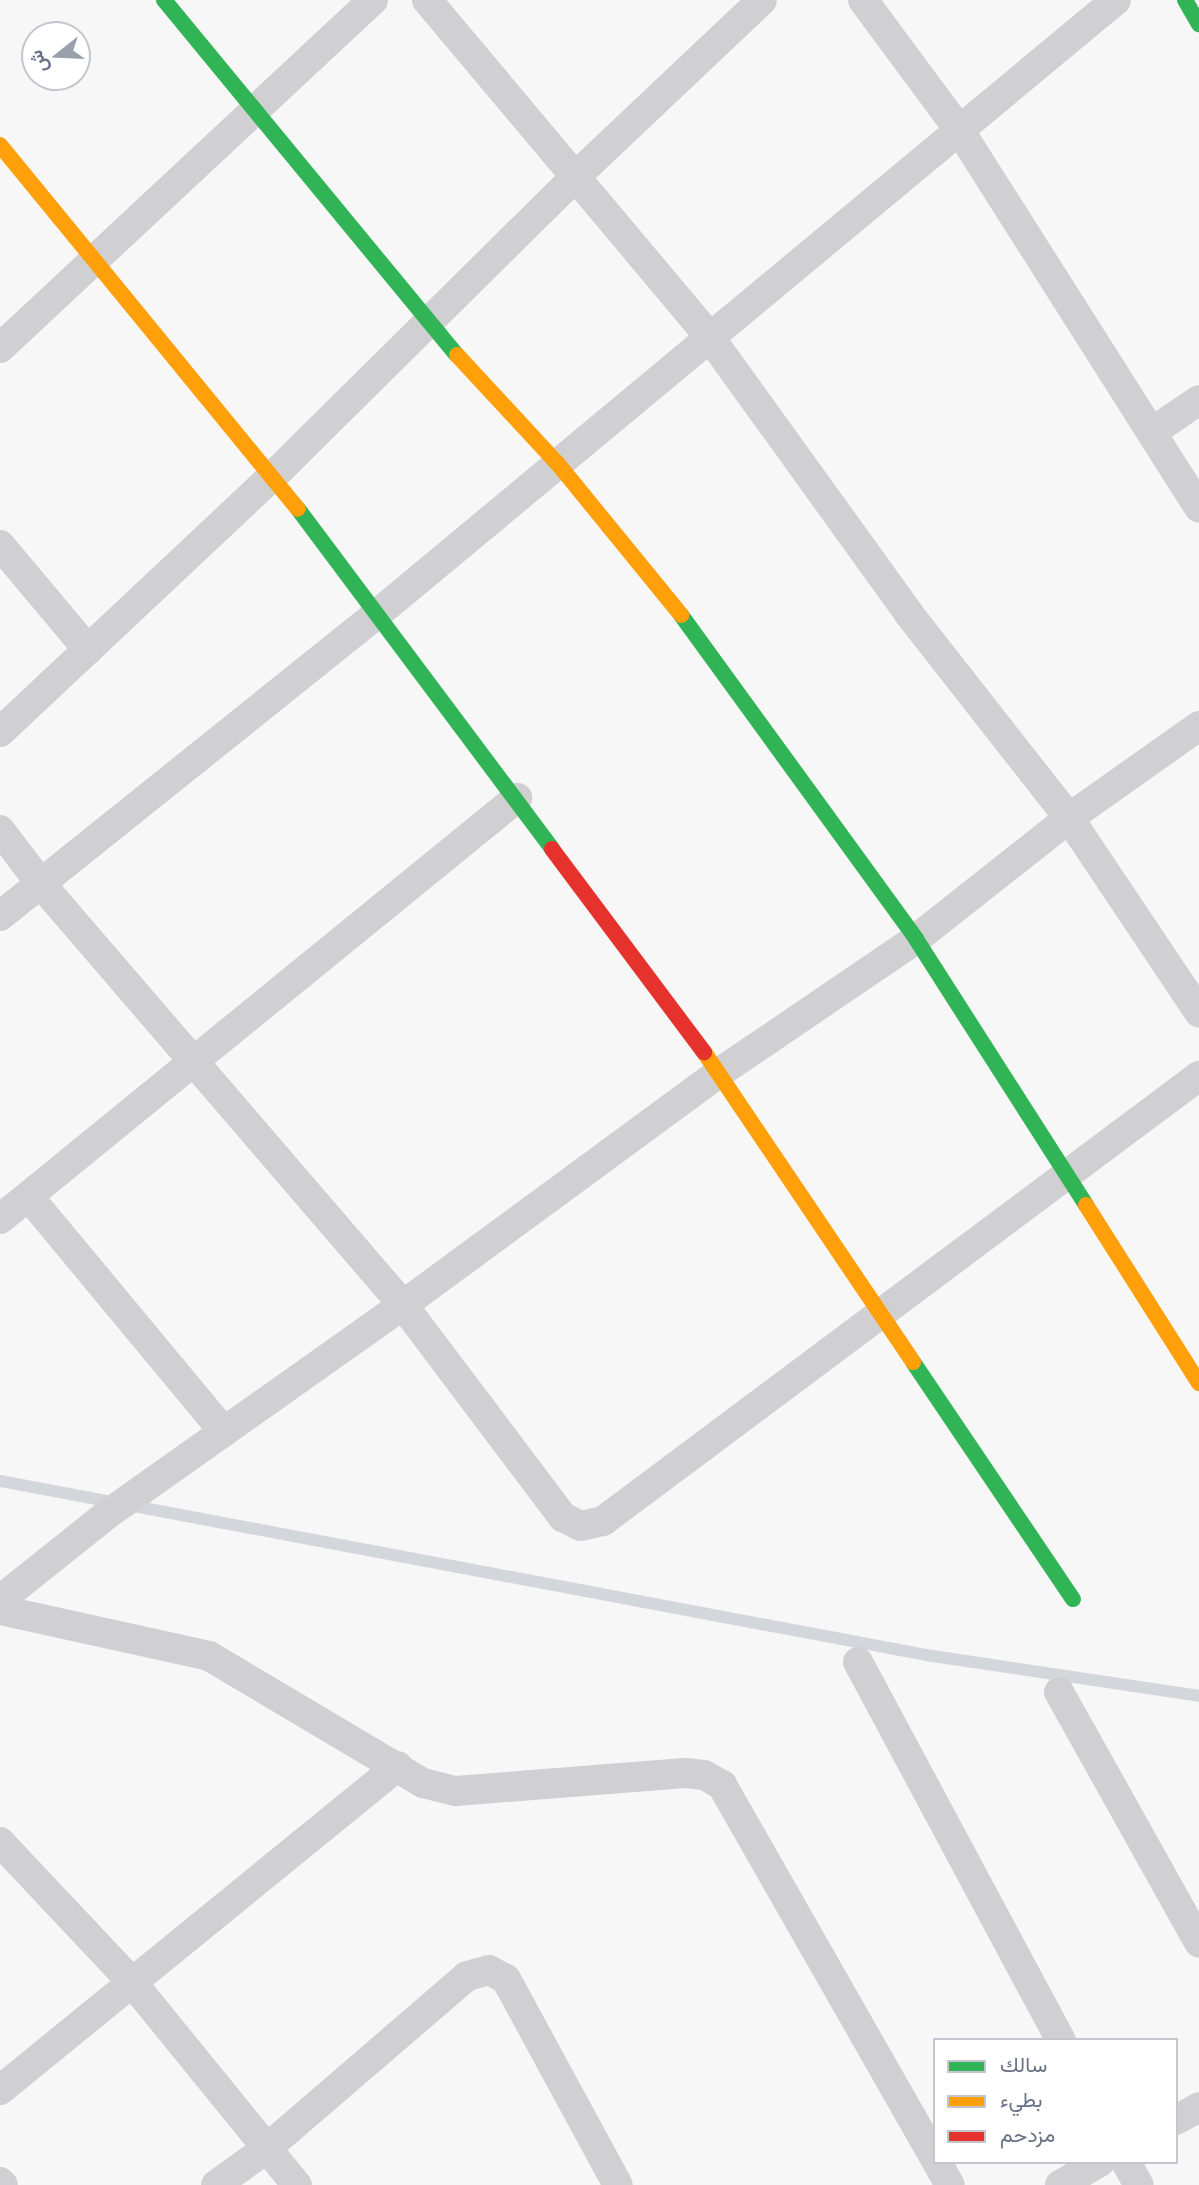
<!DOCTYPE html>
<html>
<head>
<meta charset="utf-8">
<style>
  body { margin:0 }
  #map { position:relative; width:1199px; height:2185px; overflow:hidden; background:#f7f7f7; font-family:"IBM Plex Sans",Vazirmatn,sans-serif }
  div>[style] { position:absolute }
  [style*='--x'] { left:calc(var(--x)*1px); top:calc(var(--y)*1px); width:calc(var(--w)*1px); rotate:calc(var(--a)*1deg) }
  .stream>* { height:12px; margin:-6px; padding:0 6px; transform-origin:6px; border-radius:6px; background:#d3d6db }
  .street>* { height:30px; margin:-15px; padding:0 15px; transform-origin:15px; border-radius:15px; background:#d0d0d2 }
  .fast>* { height:16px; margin:-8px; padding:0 8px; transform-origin:8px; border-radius:8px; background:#30b455 }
  .slow>* { height:16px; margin:-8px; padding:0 8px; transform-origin:8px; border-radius:8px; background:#ff9f0a }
  .jam>* { height:16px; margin:-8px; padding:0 8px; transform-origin:8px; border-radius:8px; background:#e5322d }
  span { translate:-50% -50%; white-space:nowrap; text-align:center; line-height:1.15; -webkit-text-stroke:7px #fff; paint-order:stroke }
  .legend { position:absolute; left:933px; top:2038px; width:245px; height:126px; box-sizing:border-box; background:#fff; border:2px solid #c3c6ce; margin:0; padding:9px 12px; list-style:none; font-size:21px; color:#697185 }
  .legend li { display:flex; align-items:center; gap:14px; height:35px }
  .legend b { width:35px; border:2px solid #c3c6ce }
  .north { position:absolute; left:21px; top:21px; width:70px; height:70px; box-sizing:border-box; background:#fff; border:2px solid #c3c6ce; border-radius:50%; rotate:252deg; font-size:19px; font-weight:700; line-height:28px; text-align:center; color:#697185 }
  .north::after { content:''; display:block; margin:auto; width:24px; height:32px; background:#9ba0ad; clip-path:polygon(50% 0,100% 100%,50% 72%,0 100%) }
</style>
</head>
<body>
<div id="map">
  <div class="stream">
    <div style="--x:0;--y:1481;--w:942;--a:10.64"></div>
    <div style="--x:926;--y:1655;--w:276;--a:8.5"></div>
  </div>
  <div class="street">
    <div style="--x:427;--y:0;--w:442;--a:50"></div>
    <div style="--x:711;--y:339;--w:339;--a:54.2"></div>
    <div style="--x:909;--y:614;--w:259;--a:51.9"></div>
    <div style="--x:1069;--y:818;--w:234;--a:56.2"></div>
    <div style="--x:863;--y:0;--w:163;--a:53.5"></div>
    <div style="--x:960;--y:131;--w:446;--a:57.6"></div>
    <div style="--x:0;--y:348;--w:510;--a:-43.01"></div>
    <div style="--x:1152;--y:432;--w:57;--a:-34.2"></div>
    <div style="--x:0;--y:545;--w:137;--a:50"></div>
    <div style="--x:0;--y:732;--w:374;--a:-43.2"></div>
    <div style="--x:273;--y:476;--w:425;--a:-44.7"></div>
    <div style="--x:575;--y:177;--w:257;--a:-43.4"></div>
    <div style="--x:0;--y:830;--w:68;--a:52.8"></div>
    <div style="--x:41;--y:884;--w:555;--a:49.31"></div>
    <div style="--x:403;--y:1305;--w:266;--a:53"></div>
    <div style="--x:563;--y:1517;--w:20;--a:27"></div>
    <div style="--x:581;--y:1526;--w:23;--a:-13"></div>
    <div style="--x:603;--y:1521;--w:744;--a:-36.75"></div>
    <div style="--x:0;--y:916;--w:482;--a:-38.7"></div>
    <div style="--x:376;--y:615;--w:962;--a:-39.73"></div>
    <div style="--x:29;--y:1197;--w:305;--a:50.3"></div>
    <div style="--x:0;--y:1219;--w:667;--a:-39.16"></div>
    <div style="--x:0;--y:1600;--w:139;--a:-38.6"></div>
    <div style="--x:109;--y:1513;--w:360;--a:-35.3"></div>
    <div style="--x:403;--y:1305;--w:392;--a:-36.3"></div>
    <div style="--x:719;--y:1073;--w:238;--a:-34.2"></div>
    <div style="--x:916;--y:939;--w:195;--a:-38.3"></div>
    <div style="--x:1069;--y:818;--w:159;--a:-35.3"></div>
    <div style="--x:0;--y:1610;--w:214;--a:12.4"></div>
    <div style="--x:209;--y:1656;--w:249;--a:30.7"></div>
    <div style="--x:423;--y:1783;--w:34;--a:14"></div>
    <div style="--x:456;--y:1791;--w:230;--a:-4.5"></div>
    <div style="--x:685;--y:1773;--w:19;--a:6"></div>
    <div style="--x:704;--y:1775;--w:21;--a:29"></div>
    <div style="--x:722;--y:1785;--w:430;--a:60.3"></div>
    <div style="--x:858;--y:1662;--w:429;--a:61.8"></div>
    <div style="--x:1059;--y:1692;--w:287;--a:60.8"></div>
    <div style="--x:0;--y:1842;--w:191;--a:46.7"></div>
    <div style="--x:131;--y:1981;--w:263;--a:50.9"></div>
    <div style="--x:0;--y:2090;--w:513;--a:-39.15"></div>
    <div style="--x:1176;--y:2120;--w:26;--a:-29"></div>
    <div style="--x:937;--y:2162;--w:26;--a:61"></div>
    <div style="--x:1126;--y:2162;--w:26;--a:61"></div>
    <div style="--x:0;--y:2182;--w:4;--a:45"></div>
    <div style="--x:216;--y:2185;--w:62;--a:-35.8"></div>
    <div style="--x:266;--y:2149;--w:265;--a:-40.7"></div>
    <div style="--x:467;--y:1976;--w:23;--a:-15"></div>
    <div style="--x:489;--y:1970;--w:19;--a:28"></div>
    <div style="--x:506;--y:1979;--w:234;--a:61.5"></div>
    <div style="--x:1060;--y:2185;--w:46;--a:-29.9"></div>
  </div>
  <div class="fast">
    <div style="--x:164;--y:0;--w:460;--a:50.5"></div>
    <div style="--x:1185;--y:0;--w:28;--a:60"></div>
    <div style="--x:298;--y:509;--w:424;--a:53.2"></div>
    <div style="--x:681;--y:615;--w:400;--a:54"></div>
    <div style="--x:916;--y:939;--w:316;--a:57.4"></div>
    <div style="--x:913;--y:1362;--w:286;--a:56"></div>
  </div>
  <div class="slow">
    <div style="--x:0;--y:145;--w:470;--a:50.7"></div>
    <div style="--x:457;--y:355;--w:149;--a:47.2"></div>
    <div style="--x:558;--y:464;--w:195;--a:50.8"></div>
    <div style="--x:704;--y:1052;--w:374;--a:56"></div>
    <div style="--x:1086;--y:1205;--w:211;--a:57.6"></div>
  </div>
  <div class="jam">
    <div style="--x:552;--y:849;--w:254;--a:53.2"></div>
  </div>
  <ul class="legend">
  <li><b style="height:9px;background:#30b455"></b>سالك</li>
  <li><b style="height:9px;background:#ff9f0a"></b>بطيء</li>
  <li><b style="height:9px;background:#e5322d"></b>مزدحم</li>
  </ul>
  <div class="north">ش</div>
</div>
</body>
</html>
